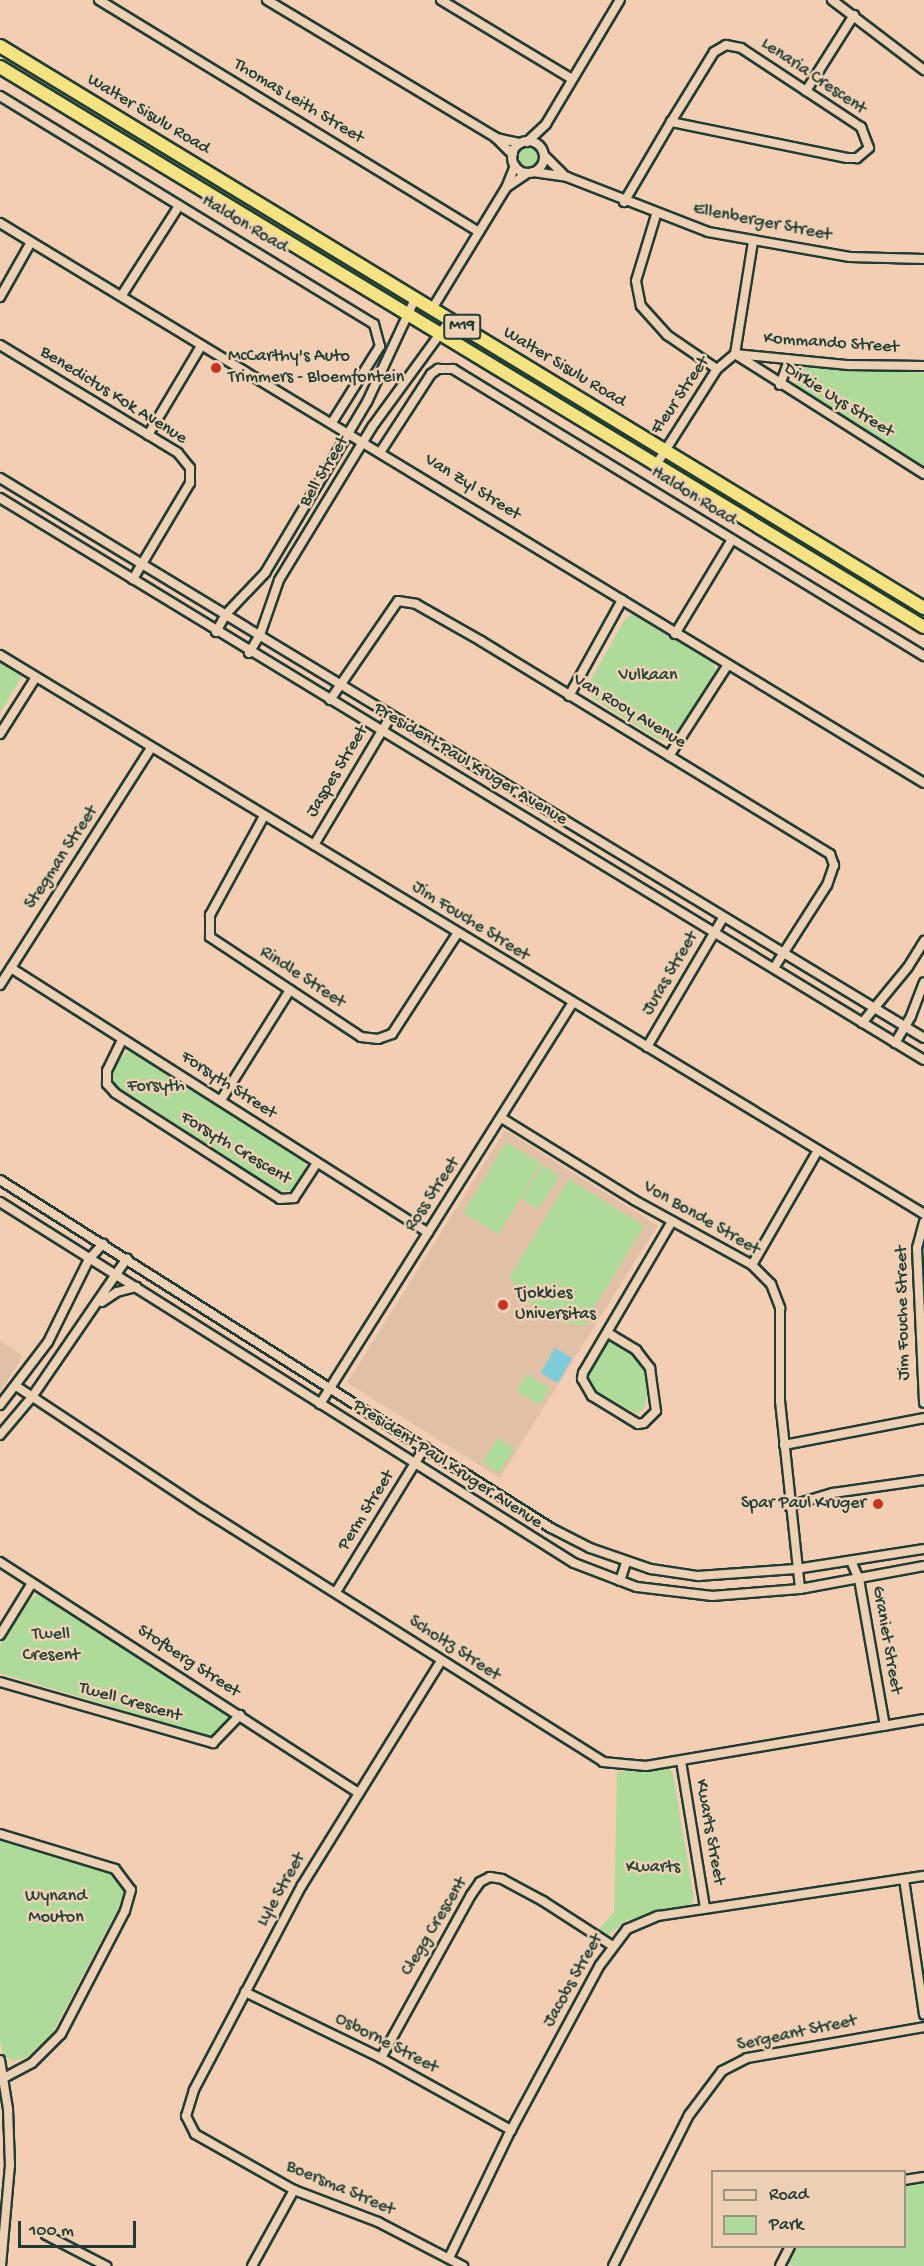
<!DOCTYPE html>
<html>
<head>
<meta charset="utf-8">
<style>
  body { margin:0 }
  #map { position:relative; width:924px; height:2266px; overflow:hidden; background:#f3ceb2; font-family:"Gochi Hand",sans-serif }
  div>[style] { position:absolute }
  [style*='--x'] { left:calc(var(--x)*1px); top:calc(var(--y)*1px); width:calc(var(--w)*1px); rotate:calc(var(--a)*1deg) }
  .built>* { inset:0; background:#e2c0a6; transform-origin:0 0 }
  .green>* { inset:0; background:#aedb9a; transform-origin:0 0 }
  .round { border-radius:50% }
  .water>* { inset:0; background:#7dccda; transform-origin:0 0 }
  .roads { filter:drop-shadow(2px 0 #1f3d34) drop-shadow(-2px 0 #1f3d34) drop-shadow(0 2px #1f3d34) drop-shadow(0 -2px #1f3d34) }
  .minor>* { height:8px; margin:-4px; padding:0 4px; transform-origin:4px; border-radius:4px; background:#eed0b4 }
  .minor>.ring { margin:-4px; padding:0; box-sizing:content-box; background:none; border:8px solid #eed0b4; border-radius:50% }
  .highway>* { height:12px; margin:-6px; padding:0 6px; transform-origin:6px; border-radius:6px; background:#f5e382 }
  .dots>* { width:16px; height:16px; translate:-50% -50%; box-sizing:border-box; border:3px solid #eed0b4; border-radius:50% }
  span { translate:-50% -50%; white-space:nowrap; text-align:center; line-height:1.15; -webkit-text-stroke:5px #eed0b4; paint-order:stroke }
  .shield-label span { padding:2px 4px; background:#eed0b4; border:2px solid; border-radius:4px; -webkit-text-stroke-width:0 }
  .shield-label { font-size:16px; color:#1f3d34; font-weight:700 }
  .street-label { font-size:18px; color:#1f3d34 }
  .poi-label { font-size:18px; color:#1f3d34 }
  .left { translate:0 -50%; text-align:left }
  .right { translate:-100% -50%; text-align:right }
  .park-label { font-size:18px; color:#264539 }
  .legend { position:absolute; left:711px; top:2170px; width:195px; height:78px; box-sizing:border-box; background:#eed0b4; border:2px solid #9b9581; margin:0; padding:8px 10px; list-style:none; font-size:18px; color:#1f3d34 }
  .legend li { display:flex; align-items:center; gap:12px; height:30px }
  .legend b { width:30px; border:2px solid #9b9581 }
  .scale { position:absolute; left:18px; top:2221px; width:118px; height:27px; box-sizing:border-box; border:3px solid #1f3d34; border-top:0; padding-left:8px; font-size:18px; line-height:21px; white-space:nowrap; color:#1f3d34; -webkit-text-stroke:4px #eed0b4; paint-order:stroke }
</style>
</head>
<body>
<div id="map">
  <div class="built">
    <div style="left:505px;top:1130px;width:180px;height:298px;rotate:32deg"></div>
    <div style="clip-path:polygon(0 1341px,23px 1356px,0 1392px)"></div>
  </div>
  <div class="green">
    <div class="round" style="left:519px;top:146px;width:20px;height:20px"></div>
    <div style="clip-path:polygon(801px 367px,924px 373px,924px 466px,795px 385px)"></div>
    <div style="clip-path:polygon(632px 614px,642px 615px,710px 658px,716px 669px,715px 679px,681px 739px,672px 743px,656px 738px,592px 698px,586px 688px,624px 621px)"></div>
    <div style="clip-path:polygon(0 662px,22px 676px,0 713px)"></div>
    <div style="clip-path:polygon(131px 1048px,302px 1157px,307px 1170px,298px 1186px,290px 1191px,277px 1190px,114px 1084px,109px 1077px,112px 1067px)"></div>
    <div style="left:506px;top:1142px;width:41px;height:83px;rotate:31deg"></div>
    <div style="left:543px;top:1165px;width:20px;height:40px;rotate:33deg"></div>
    <div style="clip-path:polygon(569px 1179px,644px 1226px,583px 1326px,555px 1321px,538px 1312px,509px 1277px)"></div>
    <div style="clip-path:polygon(608px 1342px,621px 1345px,636px 1356px,646px 1372px,647px 1394px,645px 1407px,637px 1414px,591px 1388px,586px 1377px)"></div>
    <div style="left:527px;top:1374px;width:27px;height:20px;rotate:31deg"></div>
    <div style="left:498px;top:1438px;width:20px;height:29px;rotate:33deg"></div>
    <div style="clip-path:polygon(42px 1592px,223px 1704px,229px 1717px,227px 1728px,216px 1738px,0 1673px,0 1646px,25px 1603px)"></div>
    <div style="clip-path:polygon(668px 1768px,673px 1773px,694px 1899px,690px 1905px,627px 1920px,607px 1936px,599px 1929px,614px 1912px,617px 1772px)"></div>
    <div style="clip-path:polygon(0 1833px,108px 1865px,123px 1885px,124px 1897px,52px 2034px,27px 2057px,13px 2061px,4px 2056px,0 2042px)"></div>
    <div style="clip-path:polygon(924px 2180px,924px 2266px,793px 2266px,784px 2261px,790px 2247px,904px 2246px,905px 2183px)"></div>
  </div>
  <div class="water">
    <div style="left:555px;top:1348px;width:20px;height:29px;rotate:30deg"></div>
  </div>
  <div class="roads">
    <div class="minor">
      <div style="--x:99;--y:0;--w:445;--a:31.4"></div>
      <div style="--x:267;--y:0;--w:266;--a:31"></div>
      <div style="--x:495;--y:137;--w:25;--a:45"></div>
      <div style="--x:441;--y:0;--w:153;--a:31.1"></div>
      <div style="--x:832;--y:0;--w:116;--a:37.3"></div>
      <div style="--x:806;--y:91;--w:90;--a:-57.7"></div>
      <div style="--x:0;--y:96;--w:438;--a:31.4"></div>
      <div style="--x:374;--y:324;--w:23;--a:75"></div>
      <div style="--x:380;--y:346;--w:89;--a:122.1"></div>
      <div style="--x:496;--y:138;--w:25;--a:12"></div>
      <div class="ring" style="left:512px;top:141px;width:24px;height:24px"></div>
      <div style="--x:527;--y:142;--w:26;--a:-43"></div>
      <div style="--x:546;--y:124;--w:144;--a:-59.2"></div>
      <div style="--x:544;--y:155;--w:28;--a:45"></div>
      <div style="--x:533;--y:172;--w:34;--a:8"></div>
      <div style="--x:567;--y:177;--w:151;--a:21.3"></div>
      <div style="--x:708;--y:232;--w:144;--a:10"></div>
      <div style="--x:850;--y:257;--w:74;--a:1.5"></div>
      <div style="--x:507;--y:187;--w:25;--a:-34"></div>
      <div style="--x:624;--y:202;--w:93;--a:-59.6"></div>
      <div style="--x:671;--y:122;--w:82;--a:-58.4"></div>
      <div style="--x:714;--y:52;--w:14;--a:-30"></div>
      <div style="--x:726;--y:45;--w:15;--a:11"></div>
      <div style="--x:741;--y:48;--w:144;--a:33.4"></div>
      <div style="--x:861;--y:127;--w:22;--a:69"></div>
      <div style="--x:869;--y:148;--w:16;--a:140"></div>
      <div style="--x:857;--y:158;--w:10;--a:180"></div>
      <div style="--x:847;--y:158;--w:180;--a:-168.4"></div>
      <div style="--x:656;--y:215;--w:69;--a:106.9"></div>
      <div style="--x:636;--y:281;--w:25;--a:79"></div>
      <div style="--x:641;--y:306;--w:39;--a:48"></div>
      <div style="--x:667;--y:335;--w:60;--a:34.2"></div>
      <div style="--x:0;--y:223;--w:1080;--a:31.22"></div>
      <div style="--x:122;--y:295;--w:106;--a:-57.4"></div>
      <div style="--x:0;--y:297;--w:63;--a:-60.6"></div>
      <div style="--x:432;--y:309;--w:142;--a:-58.6"></div>
      <div style="--x:506;--y:188;--w:24;--a:-68"></div>
      <div style="--x:0;--y:345;--w:208;--a:31.2"></div>
      <div style="--x:178;--y:453;--w:19;--a:51"></div>
      <div style="--x:190;--y:468;--w:15;--a:90"></div>
      <div style="--x:190;--y:483;--w:112;--a:120.7"></div>
      <div style="--x:735;--y:354;--w:224;--a:32.4"></div>
      <div style="--x:735;--y:354;--w:114;--a:-80.9"></div>
      <div style="--x:780;--y:385;--w:27;--a:-70"></div>
      <div style="--x:148;--y:435;--w:104;--a:-59.2"></div>
      <div style="--x:381;--y:451;--w:92;--a:-57"></div>
      <div style="--x:431;--y:374;--w:9;--a:-36"></div>
      <div style="--x:438;--y:369;--w:15;--a:0"></div>
      <div style="--x:453;--y:369;--w:552;--a:31.36"></div>
      <div style="--x:656;--y:465;--w:114;--a:-57.6"></div>
      <div style="--x:717;--y:369;--w:23;--a:-40"></div>
      <div style="--x:735;--y:354;--w:114;--a:5.6"></div>
      <div style="--x:848;--y:365;--w:76;--a:0.8"></div>
      <div style="--x:0;--y:478;--w:1080;--a:31.22"></div>
      <div style="--x:0;--y:498;--w:1081;--a:31.31"></div>
      <div style="--x:216;--y:632;--w:21;--a:-61"></div>
      <div style="--x:226;--y:614;--w:57;--a:-46.4"></div>
      <div style="--x:265;--y:573;--w:199;--a:-59.2"></div>
      <div style="--x:367;--y:402;--w:114;--a:-65"></div>
      <div style="--x:675;--y:634;--w:109;--a:-58.9"></div>
      <div style="--x:249;--y:653;--w:21;--a:-59"></div>
      <div style="--x:260;--y:635;--w:58;--a:-70.9"></div>
      <div style="--x:279;--y:580;--w:179;--a:-58.7"></div>
      <div style="--x:372;--y:427;--w:132;--a:-53.9"></div>
      <div style="--x:0;--y:655;--w:1080;--a:31.17"></div>
      <div style="--x:569;--y:696;--w:110;--a:-61.1"></div>
      <div style="--x:330;--y:700;--w:120;--a:-55.5"></div>
      <div style="--x:398;--y:601;--w:18;--a:9"></div>
      <div style="--x:416;--y:604;--w:75;--a:29.6"></div>
      <div style="--x:481;--y:641;--w:409;--a:31.4"></div>
      <div style="--x:830;--y:854;--w:12;--a:70"></div>
      <div style="--x:834;--y:865;--w:21;--a:109"></div>
      <div style="--x:827;--y:885;--w:98;--a:122.6"></div>
      <div style="--x:0;--y:734;--w:67;--a:-57.7"></div>
      <div style="--x:669;--y:756;--w:107;--a:-57.2"></div>
      <div style="--x:264;--y:816;--w:113;--a:118.6"></div>
      <div style="--x:210;--y:915;--w:22;--a:90"></div>
      <div style="--x:210;--y:937;--w:181;--a:33.5"></div>
      <div style="--x:361;--y:1037;--w:17;--a:7"></div>
      <div style="--x:378;--y:1039;--w:15;--a:-20"></div>
      <div style="--x:392;--y:1034;--w:119;--a:-57"></div>
      <div style="--x:314;--y:845;--w:150;--a:-59.2"></div>
      <div style="--x:11;--y:968;--w:494;--a:32.4"></div>
      <div style="--x:0;--y:985;--w:281;--a:-57.5"></div>
      <div style="--x:862;--y:1023;--w:72;--a:-50.6"></div>
      <div style="--x:908;--y:967;--w:31;--a:-58"></div>
      <div style="--x:122;--y:1040;--w:34;--a:116"></div>
      <div style="--x:107;--y:1071;--w:13;--a:90"></div>
      <div style="--x:107;--y:1084;--w:12;--a:48"></div>
      <div style="--x:115;--y:1093;--w:196;--a:32.7"></div>
      <div style="--x:280;--y:1199;--w:14;--a:-4"></div>
      <div style="--x:294;--y:1198;--w:42;--a:-56.7"></div>
      <div style="--x:895;--y:1043;--w:31;--a:-59"></div>
      <div style="--x:911;--y:1016;--w:36;--a:-69"></div>
      <div style="--x:647;--y:1047;--w:150;--a:-59.5"></div>
      <div style="--x:221;--y:1100;--w:130;--a:-57.9"></div>
      <div style="--x:503;--y:1119;--w:154;--a:31.7"></div>
      <div style="--x:634;--y:1200;--w:135;--a:28.8"></div>
      <div style="--x:752;--y:1265;--w:27;--a:45"></div>
      <div style="--x:771;--y:1284;--w:26;--a:69"></div>
      <div style="--x:780;--y:1308;--w:93;--a:90"></div>
      <div style="--x:780;--y:1401;--w:189;--a:83.9"></div>
      <div style="--x:0;--y:1180;--w:652;--a:32.28"></div>
      <div style="--x:551;--y:1528;--w:44;--a:27.1"></div>
      <div style="--x:590;--y:1548;--w:65;--a:19"></div>
      <div style="--x:651;--y:1569;--w:48;--a:8.5"></div>
      <div style="--x:698;--y:1576;--w:98;--a:-4.1"></div>
      <div style="--x:796;--y:1569;--w:130;--a:-8.9"></div>
      <div style="--x:0;--y:1202;--w:678;--a:32.17"></div>
      <div style="--x:574;--y:1563;--w:67;--a:20.9"></div>
      <div style="--x:637;--y:1587;--w:76;--a:6.8"></div>
      <div style="--x:712;--y:1596;--w:88;--a:-4.5"></div>
      <div style="--x:800;--y:1589;--w:126;--a:-10.5"></div>
      <div style="--x:924;--y:1222;--w:27;--a:105"></div>
      <div style="--x:917;--y:1248;--w:155;--a:87.4"></div>
      <div style="--x:752;--y:1265;--w:130;--a:-60.1"></div>
      <div style="--x:102;--y:1302;--w:18;--a:-34"></div>
      <div style="--x:117;--y:1292;--w:20;--a:-15"></div>
      <div style="--x:608;--y:1333;--w:33;--a:31"></div>
      <div style="--x:636;--y:1350;--w:23;--a:52"></div>
      <div style="--x:650;--y:1368;--w:43;--a:82.1"></div>
      <div style="--x:656;--y:1411;--w:17;--a:135"></div>
      <div style="--x:644;--y:1423;--w:6;--a:171"></div>
      <div style="--x:638;--y:1424;--w:54;--a:-148.7"></div>
      <div style="--x:592;--y:1396;--w:20;--a:-120"></div>
      <div style="--x:582;--y:1379;--w:6;--a:-81"></div>
      <div style="--x:583;--y:1373;--w:176;--a:-59.6"></div>
      <div style="--x:16;--y:1386;--w:223;--a:33.5"></div>
      <div style="--x:202;--y:1509;--w:474;--a:32.2"></div>
      <div style="--x:603;--y:1762;--w:43;--a:5.3"></div>
      <div style="--x:646;--y:1766;--w:282;--a:-9.6"></div>
      <div style="--x:320;--y:1404;--w:473;--a:-57.8"></div>
      <div style="--x:0;--y:1405;--w:79;--a:-52.7"></div>
      <div style="--x:48;--y:1342;--w:93;--a:-63.7"></div>
      <div style="--x:89;--y:1259;--w:21;--a:-47"></div>
      <div style="--x:0;--y:1435;--w:50;--a:-49.9"></div>
      <div style="--x:32;--y:1397;--w:168;--a:-55.6"></div>
      <div style="--x:784;--y:1445;--w:143;--a:-10.9"></div>
      <div style="--x:789;--y:1506;--w:46;--a:-16.5"></div>
      <div style="--x:833;--y:1493;--w:92;--a:-8.1"></div>
      <div style="--x:851;--y:1561;--w:20;--a:66"></div>
      <div style="--x:859;--y:1579;--w:149;--a:80"></div>
      <div style="--x:0;--y:1562;--w:425;--a:32.8"></div>
      <div style="--x:620;--y:1581;--w:20;--a:-72"></div>
      <div style="--x:336;--y:1592;--w:170;--a:-58.5"></div>
      <div style="--x:0;--y:1635;--w:61;--a:-58.4"></div>
      <div style="--x:441;--y:1661;--w:264;--a:121.8"></div>
      <div style="--x:302;--y:1885;--w:232;--a:117.8"></div>
      <div style="--x:194;--y:2090;--w:27;--a:107"></div>
      <div style="--x:186;--y:2116;--w:20;--a:63"></div>
      <div style="--x:195;--y:2134;--w:114;--a:29.5"></div>
      <div style="--x:294;--y:2190;--w:90;--a:20.9"></div>
      <div style="--x:378;--y:2222;--w:96;--a:27.4"></div>
      <div style="--x:0;--y:1682;--w:222;--a:16"></div>
      <div style="--x:213;--y:1743;--w:39;--a:-46"></div>
      <div style="--x:681;--y:1761;--w:149;--a:80.7"></div>
      <div style="--x:0;--y:1834;--w:120;--a:16.9"></div>
      <div style="--x:115;--y:1869;--w:26;--a:53"></div>
      <div style="--x:131;--y:1890;--w:22;--a:106"></div>
      <div style="--x:125;--y:1911;--w:139;--a:117.5"></div>
      <div style="--x:61;--y:2034;--w:41;--a:135"></div>
      <div style="--x:32;--y:2063;--w:32;--a:152"></div>
      <div style="--x:904;--y:1879;--w:137;--a:81.6"></div>
      <div style="--x:245;--y:1992;--w:151;--a:25.9"></div>
      <div style="--x:381;--y:2058;--w:149;--a:29"></div>
      <div style="--x:381;--y:2058;--w:186;--a:-61.1"></div>
      <div style="--x:471;--y:1895;--w:16;--a:-55"></div>
      <div style="--x:480;--y:1882;--w:11;--a:-27"></div>
      <div style="--x:490;--y:1877;--w:12;--a:9"></div>
      <div style="--x:502;--y:1879;--w:47;--a:28.2"></div>
      <div style="--x:543;--y:1901;--w:81;--a:32.9"></div>
      <div style="--x:0;--y:2060;--w:50;--a:80.7"></div>
      <div style="--x:8;--y:2109;--w:56;--a:88"></div>
      <div style="--x:10;--y:2165;--w:101;--a:95.1"></div>
      <div style="--x:904;--y:2180;--w:20;--a:-9"></div>
      <div style="--x:46;--y:2235;--w:68;--a:27.3"></div>
      <div style="--x:449;--y:2258;--w:142;--a:-64.2"></div>
      <div style="--x:511;--y:2130;--w:187;--a:-61.7"></div>
      <div style="--x:600;--y:1965;--w:45;--a:-53.1"></div>
      <div style="--x:627;--y:1929;--w:34;--a:-23"></div>
      <div style="--x:658;--y:1916;--w:269;--a:-8.6"></div>
      <div style="--x:252;--y:2266;--w:87;--a:-61.1"></div>
      <div style="--x:613;--y:2266;--w:169;--a:-63.3"></div>
      <div style="--x:689;--y:2115;--w:55;--a:-53.1"></div>
      <div style="--x:722;--y:2071;--w:28;--a:-27"></div>
      <div style="--x:747;--y:2058;--w:180;--a:-9.9"></div>
      <div style="--x:780;--y:2266;--w:22;--a:-63"></div>
    </div>
    <div class="highway">
      <div style="--x:0;--y:46;--w:1081;--a:31.31"></div>
      <div style="--x:0;--y:67;--w:1080;--a:31.22"></div>
    </div>
  </div>
  <div class="dots">
    <div style="left:216px;top:368px;background:#c8321e"></div>
    <div style="left:503px;top:1305px;background:#c8321e"></div>
    <div style="left:878px;top:1504px;background:#c8321e"></div>
  </div>
  <div class="shield-label">
    <span style="left:462px;top:327px">M19</span>
  </div>
  <div class="street-label">
    <span style="left:813px;top:77px;rotate:34deg">Lenaria Crescent</span>
    <span style="left:298px;top:102px;rotate:31deg">Thomas Leith Street</span>
    <span style="left:148px;top:115px;rotate:31deg">Walter Sisulu Road</span>
    <span style="left:762px;top:223px;rotate:11deg">Ellenberger Street</span>
    <span style="left:244px;top:225px;rotate:31deg">Haldon Road</span>
    <span style="left:831px;top:344px;rotate:4deg">Kommando Street</span>
    <span style="left:564px;top:368px;rotate:31deg">Walter Sisulu Road</span>
    <span style="left:113px;top:396px;rotate:32deg">Benedictus Kok Avenue</span>
    <span style="left:681px;top:396px;rotate:-56deg">Fleur Street</span>
    <span style="left:838px;top:401px;rotate:32deg">Dirkie Uys Street</span>
    <span style="left:325px;top:472px;rotate:-59deg">Bell Street</span>
    <span style="left:472px;top:488px;rotate:32deg">Van Zyl Street</span>
    <span style="left:693px;top:497px;rotate:32deg">Haldon Road</span>
    <span style="left:629px;top:712px;rotate:31deg">Van Rooy Avenue</span>
    <span style="left:470px;top:765px;rotate:31deg">President Paul Kruger Avenue</span>
    <span style="left:338px;top:772px;rotate:-59deg">Jaspes Street</span>
    <span style="left:62px;top:858px;rotate:-57deg">Stegman Street</span>
    <span style="left:470px;top:922px;rotate:32deg">Jim Fouche Street</span>
    <span style="left:671px;top:974px;rotate:-60deg">Juras Street</span>
    <span style="left:302px;top:978px;rotate:33deg">Rindle Street</span>
    <span style="left:228px;top:1086px;rotate:33deg">Forsyth Street</span>
    <span style="left:235px;top:1149px;rotate:31deg">Forsyth Crescent</span>
    <span style="left:433px;top:1195px;rotate:-57deg">Ross Street</span>
    <span style="left:701px;top:1219px;rotate:30deg">Von Bonde Street</span>
    <span style="left:904px;top:1313px;rotate:-91deg">Jim Fouche Street</span>
    <span style="left:447px;top:1465px;rotate:33deg">President Paul Kruger Avenue</span>
    <span style="left:367px;top:1511px;rotate:-58deg">Perm Street</span>
    <span style="left:886px;top:1640px;rotate:80deg">Graniet Street</span>
    <span style="left:454px;top:1649px;rotate:33deg">Scholtz Street</span>
    <span style="left:188px;top:1662px;rotate:33deg">Stofberg Street</span>
    <span style="left:130px;top:1703px;rotate:16deg">Twell Crescent</span>
    <span style="left:709px;top:1832px;rotate:80deg">Kwarts Street</span>
    <span style="left:282px;top:1890px;rotate:-61deg">Lyle Street</span>
    <span style="left:435px;top:1927px;rotate:-59deg">Clegg Crescent</span>
    <span style="left:574px;top:1981px;rotate:-61deg">Jacobs Street</span>
    <span style="left:797px;top:2034px;rotate:-12deg">Sergeant Street</span>
    <span style="left:386px;top:2044px;rotate:27deg">Osborne Street</span>
    <span style="left:340px;top:2189px;rotate:23deg">Boersma Street</span>
  </div>
  <div class="poi-label">
    <span class="left" style="left:228px;top:368px">McCarthy's Auto<br>Trimmers - Bloemfontein</span>
    <span class="left" style="left:515px;top:1305px">Tjokkies<br>Universitas</span>
    <span class="right" style="left:866px;top:1504px">Spar Paul Kruger</span>
  </div>
  <div class="park-label">
    <span style="left:648px;top:676px">Vulkaan</span>
    <span style="left:156px;top:1087px">Forsyth</span>
    <span style="left:51px;top:1646px">Twell<br>Cresent</span>
    <span style="left:653px;top:1868px">Kwarts</span>
    <span style="left:56px;top:1908px">Wynand<br>Mouton</span>
  </div>
  <ul class="legend">
  <li><b style="height:8px;background:#eed0b4"></b>Road</li>
  <li><b style="height:16px;background:#aedb9a"></b>Park</li>
  </ul>
  <div class="scale">100 m</div>
</div>
</body>
</html>
